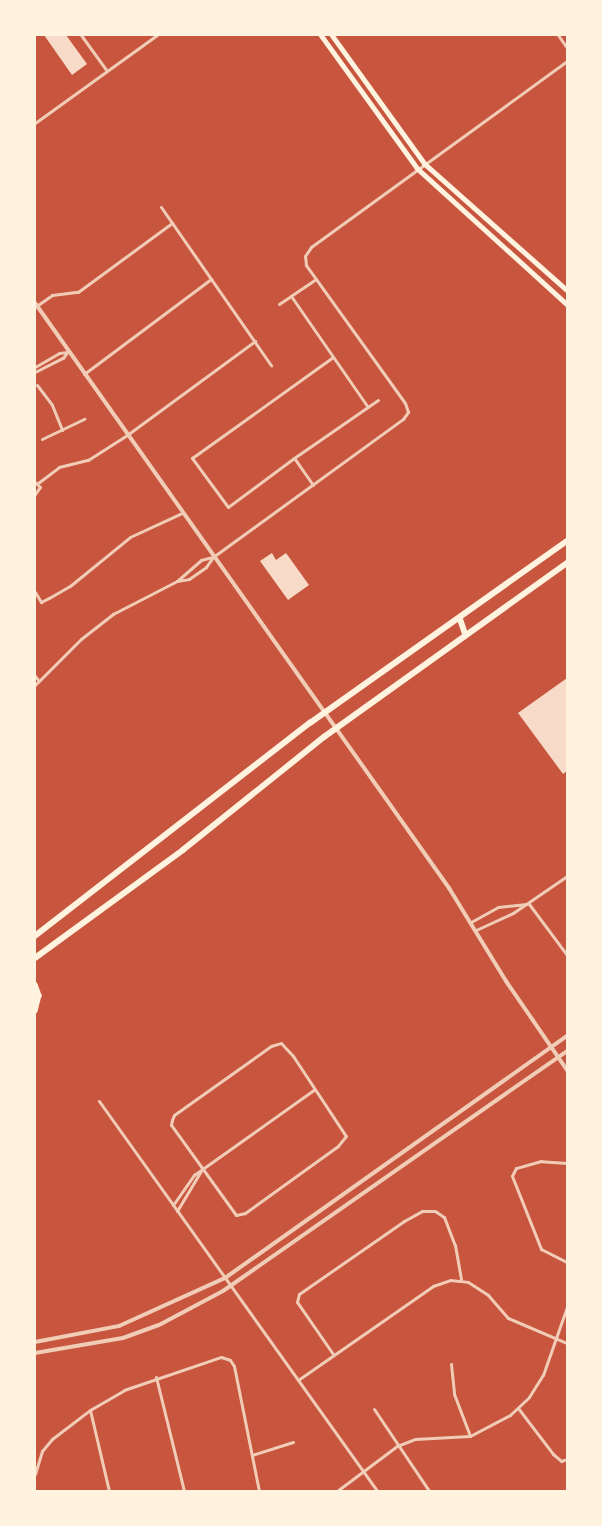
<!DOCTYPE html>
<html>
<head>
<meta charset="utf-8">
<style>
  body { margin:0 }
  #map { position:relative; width:602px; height:1526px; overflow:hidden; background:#c8553d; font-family:"Archivo Narrow",sans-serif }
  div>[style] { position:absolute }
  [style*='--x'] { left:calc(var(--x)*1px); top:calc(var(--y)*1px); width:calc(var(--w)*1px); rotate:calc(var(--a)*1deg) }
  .building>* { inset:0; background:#f7dbc8 }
  .minor>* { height:3px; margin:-1.5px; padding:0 1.5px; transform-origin:1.5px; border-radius:1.5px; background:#f1ccb7 }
  .tertiary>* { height:4px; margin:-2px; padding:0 2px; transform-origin:2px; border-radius:2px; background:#f1ccb7 }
  .secondary>* { height:4.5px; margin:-2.25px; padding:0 2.25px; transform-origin:2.25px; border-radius:2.25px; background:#fff3e0 }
  .trunk>* { height:5.5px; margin:-2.75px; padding:0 2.75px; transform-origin:2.75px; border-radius:2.75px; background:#fff3e0 }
  span { translate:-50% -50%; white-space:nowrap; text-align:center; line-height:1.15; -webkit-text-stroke:4.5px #fff3e0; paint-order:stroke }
  .frame { position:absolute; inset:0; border:36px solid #fff3e0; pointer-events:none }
</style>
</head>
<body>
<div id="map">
  <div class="building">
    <div style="clip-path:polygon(44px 35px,66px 35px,87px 64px,72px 75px)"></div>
    <div style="clip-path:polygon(272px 553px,276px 560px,286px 553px,309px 585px,288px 600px,260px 561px)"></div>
    <div style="clip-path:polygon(567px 678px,567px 771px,563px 774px,518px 713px)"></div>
  </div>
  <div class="minor">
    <div style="--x:81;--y:35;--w:44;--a:54.2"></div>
    <div style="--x:558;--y:35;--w:16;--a:55"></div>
    <div style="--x:35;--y:123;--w:150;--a:-35.8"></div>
    <div style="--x:161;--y:207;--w:193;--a:55.2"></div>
    <div style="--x:316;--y:279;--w:30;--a:146"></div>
    <div style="--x:291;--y:296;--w:135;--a:55.3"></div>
    <div style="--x:279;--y:304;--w:14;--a:-34"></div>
    <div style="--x:35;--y:307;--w:21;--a:-35"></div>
    <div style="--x:52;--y:295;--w:26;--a:-7"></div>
    <div style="--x:78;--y:292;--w:117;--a:-36.3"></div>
    <div style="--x:35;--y:367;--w:28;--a:-30"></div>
    <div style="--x:59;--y:353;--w:9;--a:-6"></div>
    <div style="--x:35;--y:372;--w:31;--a:-27"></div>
    <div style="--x:63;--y:358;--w:9;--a:-54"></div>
    <div style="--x:84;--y:374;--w:159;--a:-36.8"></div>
    <div style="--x:37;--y:385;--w:25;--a:53"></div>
    <div style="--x:52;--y:405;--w:27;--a:68"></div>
    <div style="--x:42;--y:439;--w:47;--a:-25.5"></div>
    <div style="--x:294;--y:458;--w:82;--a:143.4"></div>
    <div style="--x:228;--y:507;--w:61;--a:-126.3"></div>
    <div style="--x:192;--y:458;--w:173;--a:-35.6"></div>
    <div style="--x:35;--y:482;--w:7;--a:45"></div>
    <div style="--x:40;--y:487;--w:9;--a:126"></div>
    <div style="--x:38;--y:483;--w:26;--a:-37"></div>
    <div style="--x:59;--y:467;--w:30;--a:-14"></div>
    <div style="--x:88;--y:460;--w:46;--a:-32.7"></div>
    <div style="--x:127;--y:435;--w:159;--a:-36.3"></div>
    <div style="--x:313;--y:485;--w:33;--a:-125"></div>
    <div style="--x:294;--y:458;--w:102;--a:-34.6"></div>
    <div style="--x:177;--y:581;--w:32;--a:-41"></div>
    <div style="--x:201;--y:560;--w:11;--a:-15"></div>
    <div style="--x:35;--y:592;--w:12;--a:59"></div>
    <div style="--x:41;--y:602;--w:9;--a:-27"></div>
    <div style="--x:49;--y:598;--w:24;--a:-30"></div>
    <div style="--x:70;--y:586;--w:77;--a:-39.2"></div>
    <div style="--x:130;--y:537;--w:57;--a:-24.8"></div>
    <div style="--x:35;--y:676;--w:6;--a:51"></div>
    <div style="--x:35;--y:685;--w:65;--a:-45"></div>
    <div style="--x:81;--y:639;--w:41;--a:-38"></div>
    <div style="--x:113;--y:614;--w:72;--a:-27.3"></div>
    <div style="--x:177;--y:581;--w:12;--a:-9"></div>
    <div style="--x:189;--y:579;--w:21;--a:-35"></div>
    <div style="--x:206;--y:567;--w:12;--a:-55"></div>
    <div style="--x:213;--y:557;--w:235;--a:-36"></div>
    <div style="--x:403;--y:419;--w:9;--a:-54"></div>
    <div style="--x:408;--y:412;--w:9;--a:-108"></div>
    <div style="--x:405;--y:403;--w:170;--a:-125.7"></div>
    <div style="--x:306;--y:265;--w:9;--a:-96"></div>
    <div style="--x:305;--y:256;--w:11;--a:-56"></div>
    <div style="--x:311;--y:247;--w:316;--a:-36"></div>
    <div style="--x:529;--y:904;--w:64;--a:53.3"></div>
    <div style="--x:471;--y:922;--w:31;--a:-29"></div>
    <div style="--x:498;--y:907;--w:31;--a:-6"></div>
    <div style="--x:476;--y:930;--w:41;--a:-24.7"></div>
    <div style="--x:513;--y:913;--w:65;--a:-34.4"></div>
    <div style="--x:281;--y:1043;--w:18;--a:47"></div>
    <div style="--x:293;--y:1056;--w:96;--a:56.5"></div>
    <div style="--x:346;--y:1136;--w:13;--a:129"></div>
    <div style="--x:338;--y:1146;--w:115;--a:144.2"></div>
    <div style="--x:245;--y:1213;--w:9;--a:167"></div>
    <div style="--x:236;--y:1215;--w:111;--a:-125.8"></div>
    <div style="--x:171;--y:1125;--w:5;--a:-79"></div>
    <div style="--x:172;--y:1120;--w:5;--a:-68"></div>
    <div style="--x:174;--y:1115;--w:119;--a:-35.4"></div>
    <div style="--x:271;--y:1046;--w:10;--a:-17"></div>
    <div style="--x:99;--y:1101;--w:479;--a:54.5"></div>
    <div style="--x:567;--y:1163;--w:26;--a:-176"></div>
    <div style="--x:541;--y:1161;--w:26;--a:164"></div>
    <div style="--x:516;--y:1168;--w:9;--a:117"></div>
    <div style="--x:512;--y:1176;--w:79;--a:68.3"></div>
    <div style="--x:541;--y:1249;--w:29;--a:27"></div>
    <div style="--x:173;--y:1205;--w:37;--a:-55"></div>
    <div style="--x:194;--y:1175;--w:148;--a:-35.4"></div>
    <div style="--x:177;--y:1211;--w:49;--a:-59.2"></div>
    <div style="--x:333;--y:1354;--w:63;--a:-124.7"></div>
    <div style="--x:297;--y:1302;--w:8;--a:-76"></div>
    <div style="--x:299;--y:1294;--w:128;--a:-34.8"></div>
    <div style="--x:404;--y:1221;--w:21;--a:-29"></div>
    <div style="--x:422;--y:1211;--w:13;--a:0"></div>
    <div style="--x:435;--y:1211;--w:11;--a:34"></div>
    <div style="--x:444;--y:1217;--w:30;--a:69"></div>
    <div style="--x:455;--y:1245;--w:35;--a:80"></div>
    <div style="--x:451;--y:1364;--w:30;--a:84"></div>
    <div style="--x:454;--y:1394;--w:45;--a:69.1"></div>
    <div style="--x:156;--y:1377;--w:117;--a:76.2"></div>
    <div style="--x:298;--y:1380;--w:165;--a:-34.8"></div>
    <div style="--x:433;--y:1286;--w:18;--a:-19"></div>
    <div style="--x:450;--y:1280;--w:18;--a:6"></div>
    <div style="--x:468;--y:1282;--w:24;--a:33"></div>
    <div style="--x:488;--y:1295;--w:30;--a:49"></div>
    <div style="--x:508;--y:1318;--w:64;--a:23"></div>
    <div style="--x:518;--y:1408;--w:58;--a:52.7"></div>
    <div style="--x:553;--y:1454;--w:11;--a:41"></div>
    <div style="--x:561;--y:1461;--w:6;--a:-18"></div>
    <div style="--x:374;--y:1409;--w:99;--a:56.1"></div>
    <div style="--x:90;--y:1410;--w:83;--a:76.8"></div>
    <div style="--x:252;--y:1455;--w:43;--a:-17.6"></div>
    <div style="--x:35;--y:1474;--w:24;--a:-73"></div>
    <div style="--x:42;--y:1451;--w:16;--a:-50"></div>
    <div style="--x:52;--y:1439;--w:48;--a:-37.3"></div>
    <div style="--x:90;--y:1410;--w:39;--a:-30"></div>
    <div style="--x:124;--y:1390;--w:102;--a:-18.8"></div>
    <div style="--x:221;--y:1357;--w:9;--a:18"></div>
    <div style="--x:230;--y:1360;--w:7;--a:56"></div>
    <div style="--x:234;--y:1366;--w:127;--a:78.7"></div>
    <div style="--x:337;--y:1491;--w:75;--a:-36.9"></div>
    <div style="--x:397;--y:1446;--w:19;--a:-21"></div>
    <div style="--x:415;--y:1439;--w:55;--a:-3.1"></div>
    <div style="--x:470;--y:1436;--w:45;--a:-27.7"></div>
    <div style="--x:510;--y:1415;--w:26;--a:-43"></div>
    <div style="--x:529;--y:1397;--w:26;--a:-58"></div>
    <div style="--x:543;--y:1375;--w:72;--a:-70.6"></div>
  </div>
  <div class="tertiary">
    <div style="--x:35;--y:303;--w:717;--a:54.71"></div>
    <div style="--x:449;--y:888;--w:109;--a:58.5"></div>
    <div style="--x:506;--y:981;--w:108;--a:55.6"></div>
    <div style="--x:35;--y:1342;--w:86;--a:-10.8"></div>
    <div style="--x:119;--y:1326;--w:116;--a:-24.4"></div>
    <div style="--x:225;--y:1278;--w:419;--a:-35.3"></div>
    <div style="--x:35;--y:1353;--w:89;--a:-9.7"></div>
    <div style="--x:123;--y:1338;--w:38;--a:-20"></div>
    <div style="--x:159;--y:1325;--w:72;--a:-28"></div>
    <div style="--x:223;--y:1291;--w:419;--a:-34.9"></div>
  </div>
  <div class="secondary">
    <div style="--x:321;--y:35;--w:165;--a:54.1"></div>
    <div style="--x:418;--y:169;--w:201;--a:42.2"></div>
    <div style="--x:332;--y:35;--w:159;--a:54.2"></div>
    <div style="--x:425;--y:164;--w:190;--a:41.6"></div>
    <div style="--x:35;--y:984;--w:12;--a:70"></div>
    <div style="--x:39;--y:995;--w:16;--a:104"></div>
  </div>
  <div class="trunk">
    <div style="--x:460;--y:618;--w:18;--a:71"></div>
    <div style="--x:35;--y:936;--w:348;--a:-37.8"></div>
    <div style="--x:310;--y:723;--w:315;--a:-35.3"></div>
    <div style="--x:35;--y:958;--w:183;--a:-36.1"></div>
    <div style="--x:183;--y:850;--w:181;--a:-38.7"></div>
    <div style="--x:324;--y:737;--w:299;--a:-35.6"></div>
  </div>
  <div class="frame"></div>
</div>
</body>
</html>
